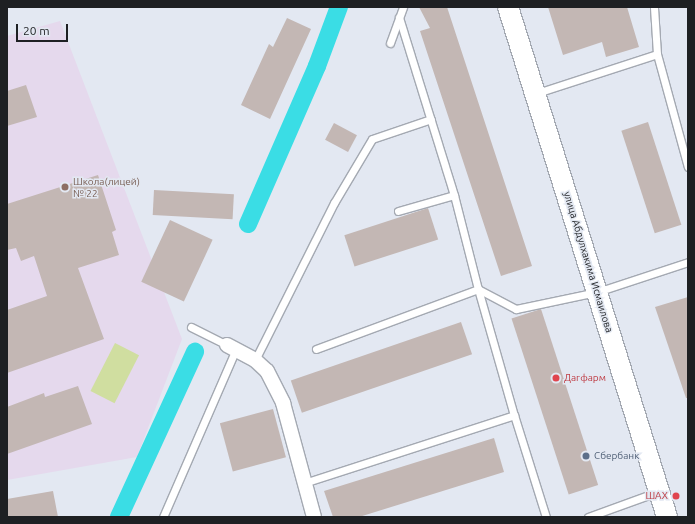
<!DOCTYPE html>
<html>
<head>
<meta charset="utf-8">
<style>
  body { margin:0 }
  #map { position:relative; width:695px; height:524px; overflow:hidden; background:#e3e8f2; font-family:Ubuntu,sans-serif }
  div>[style] { position:absolute }
  [style*='--x'] { left:calc(var(--x)*1px); top:calc(var(--y)*1px); width:calc(var(--w)*1px); rotate:calc(var(--a)*1deg) }
  .education>* { inset:0; background:#e5d9ed }
  .green>* { inset:0; background:#d0dea0; transform-origin:0 0 }
  .canal>* { height:18px; margin:-9px; padding:0 9px; transform-origin:9px; border-radius:9px; background:#3adde5 }
  .building>* { inset:0; background:#c3b7b4; transform-origin:0 0 }
  .roads { filter:drop-shadow(1px 0 #a4a9b2) drop-shadow(-1px 0 #a4a9b2) drop-shadow(0 1px #a4a9b2) drop-shadow(0 -1px #a4a9b2) }
  .lane>* { height:7px; margin:-3.5px; padding:0 3.5px; transform-origin:3.5px; border-radius:3.5px; background:#fff }
  .street>* { height:14px; margin:-7px; padding:0 7px; transform-origin:7px; border-radius:7px; background:#fff }
  .secondary>* { height:20px; margin:-10px; padding:0 10px; transform-origin:10px; border-radius:10px; background:#fff }
  .dots>* { width:11px; height:11px; translate:-50% -50%; box-sizing:border-box; border:2px solid #e3e8f2; border-radius:50% }
  span { translate:-50% -50%; white-space:nowrap; text-align:center; line-height:1.15; -webkit-text-stroke:3px #e3e8f2; paint-order:stroke }
  .education-label { font-size:10px; color:#785e54 }
  .left { translate:0 -50%; text-align:left }
  .street-label { font-size:10px; color:#1e2023 }
  .health-label { font-size:10px; color:#be3a42 }
  .right { translate:-100% -50%; text-align:right }
  .service-label { font-size:10px; color:#4e5e75 }
  .frame { position:absolute; inset:0; border:8px solid #1e2023; pointer-events:none }
  .scale { position:absolute; left:16px; top:24px; width:52px; height:18px; box-sizing:border-box; border:2px solid #1e2023; border-top:0; padding-left:5px; font-size:12px; line-height:14px; white-space:nowrap; color:#1e2023; -webkit-text-stroke:3px #e3e8f2; paint-order:stroke }
</style>
</head>
<body>
<div id="map">
  <div class="education">
    <div style="clip-path:polygon(60px 21px,182px 339px,137px 457px,7px 480px,7px 36px)"></div>
  </div>
  <div class="green">
    <div style="left:115px;top:343px;width:27px;height:54px;rotate:27deg"></div>
  </div>
  <div class="canal">
    <div style="--x:248;--y:224;--w:172;--a:-66.4"></div>
    <div style="--x:317;--y:66;--w:63;--a:-69.6"></div>
    <div style="--x:119;--y:517;--w:182;--a:-65.3"></div>
  </div>
  <div class="building">
    <div style="clip-path:polygon(419px 7px,447px 7px,532px 266px,501px 276px,420px 31px,430px 28px)"></div>
    <div style="clip-path:polygon(548px 7px,627px 7px,639px 47px,606px 57px,602px 42px,563px 55px)"></div>
    <div style="clip-path:polygon(287px 18px,311px 29px,270px 119px,241px 105px,269px 44px,273px 47px)"></div>
    <div style="clip-path:polygon(26px 85px,37px 117px,7px 126px,7px 91px)"></div>
    <div style="left:648px;top:122px;width:108px;height:28px;rotate:72deg"></div>
    <div style="left:334px;top:123px;width:26px;height:19px;rotate:28deg"></div>
    <div style="clip-path:polygon(98px 175px,116px 230px,112px 232px,119px 255px,78px 268px,104px 339px,7px 373px,7px 310px,47px 296px,34px 256px,21px 261px,16px 248px,7px 250px,7px 204px)"></div>
    <div style="left:154px;top:190px;width:80px;height:25px;rotate:3deg"></div>
    <div style="left:428px;top:208px;width:33px;height:88px;rotate:72deg"></div>
    <div style="left:170px;top:220px;width:47px;height:68px;rotate:25deg"></div>
    <div style="clip-path:polygon(688px 297px,688px 398px,686px 398px,655px 307px)"></div>
    <div style="left:541px;top:309px;width:185px;height:31px;rotate:72deg"></div>
    <div style="left:461px;top:322px;width:34px;height:180px;rotate:71deg"></div>
    <div style="clip-path:polygon(78px 386px,92px 424px,7px 454px,7px 407px,44px 393px,45px 397px)"></div>
    <div style="left:273px;top:409px;width:50px;height:55px;rotate:75deg"></div>
    <div style="clip-path:polygon(494px 438px,504px 472px,359px 517px,333px 517px,324px 491px)"></div>
    <div style="clip-path:polygon(53px 491px,58px 517px,7px 517px,7px 499px)"></div>
  </div>
  <div class="roads">
    <div class="lane">
      <div style="--x:390;--y:43;--w:38;--a:-70"></div>
      <div style="--x:657;--y:54;--w:117;--a:74.7"></div>
      <div style="--x:537;--y:93;--w:126;--a:-18"></div>
      <div style="--x:657;--y:54;--w:47;--a:-93.7"></div>
      <div style="--x:454;--y:195;--w:97;--a:75.7"></div>
      <div style="--x:478;--y:289;--w:43;--a:27.8"></div>
      <div style="--x:516;--y:309;--w:83;--a:-11.9"></div>
      <div style="--x:597;--y:292;--w:96;--a:-18.2"></div>
      <div style="--x:398;--y:211;--w:58;--a:-15.9"></div>
      <div style="--x:454;--y:195;--w:186;--a:-107.2"></div>
      <div style="--x:191;--y:327;--w:40;--a:26.6"></div>
      <div style="--x:316;--y:349;--w:173;--a:-20.3"></div>
      <div style="--x:478;--y:289;--w:131;--a:74.1"></div>
      <div style="--x:255;--y:360;--w:176;--a:-63.3"></div>
      <div style="--x:334;--y:203;--w:74;--a:-59.3"></div>
      <div style="--x:372;--y:139;--w:62;--a:-18.7"></div>
      <div style="--x:304;--y:483;--w:221;--a:-17.9"></div>
      <div style="--x:514;--y:415;--w:107;--a:72.6"></div>
      <div style="--x:163;--y:517;--w:183;--a:-66.5"></div>
      <div style="--x:588;--y:517;--w:73;--a:-19.9"></div>
    </div>
    <div class="street">
      <div style="--x:227;--y:345;--w:32;--a:28"></div>
      <div style="--x:255;--y:360;--w:16;--a:43"></div>
      <div style="--x:267;--y:371;--w:36;--a:63"></div>
      <div style="--x:283;--y:403;--w:118;--a:74.8"></div>
    </div>
    <div class="secondary">
      <div style="--x:508;--y:7;--w:534;--a:72.68"></div>
    </div>
  </div>
  <div class="dots">
    <div style="left:65px;top:187px;background:#8d6e63"></div>
    <div style="left:556px;top:378px;background:#e0444e"></div>
    <div style="left:586px;top:456px;background:#5c6f8a"></div>
    <div style="left:676px;top:496px;background:#e0444e"></div>
  </div>
  <div class="education-label">
    <span class="left" style="left:73px;top:187px">Школа(лицей)<br>№ 22</span>
  </div>
  <div class="street-label">
    <span style="left:588px;top:262px;rotate:73deg">улица Абдулхакима Исмаилова</span>
  </div>
  <div class="health-label">
    <span class="left" style="left:564px;top:378px">Дагфарм</span>
    <span class="right" style="left:668px;top:496px">ШАХ</span>
  </div>
  <div class="service-label">
    <span class="left" style="left:594px;top:456px">Сбербанк</span>
  </div>
  <div class="frame"></div>
  <div class="scale">20 m</div>
</div>
</body>
</html>
